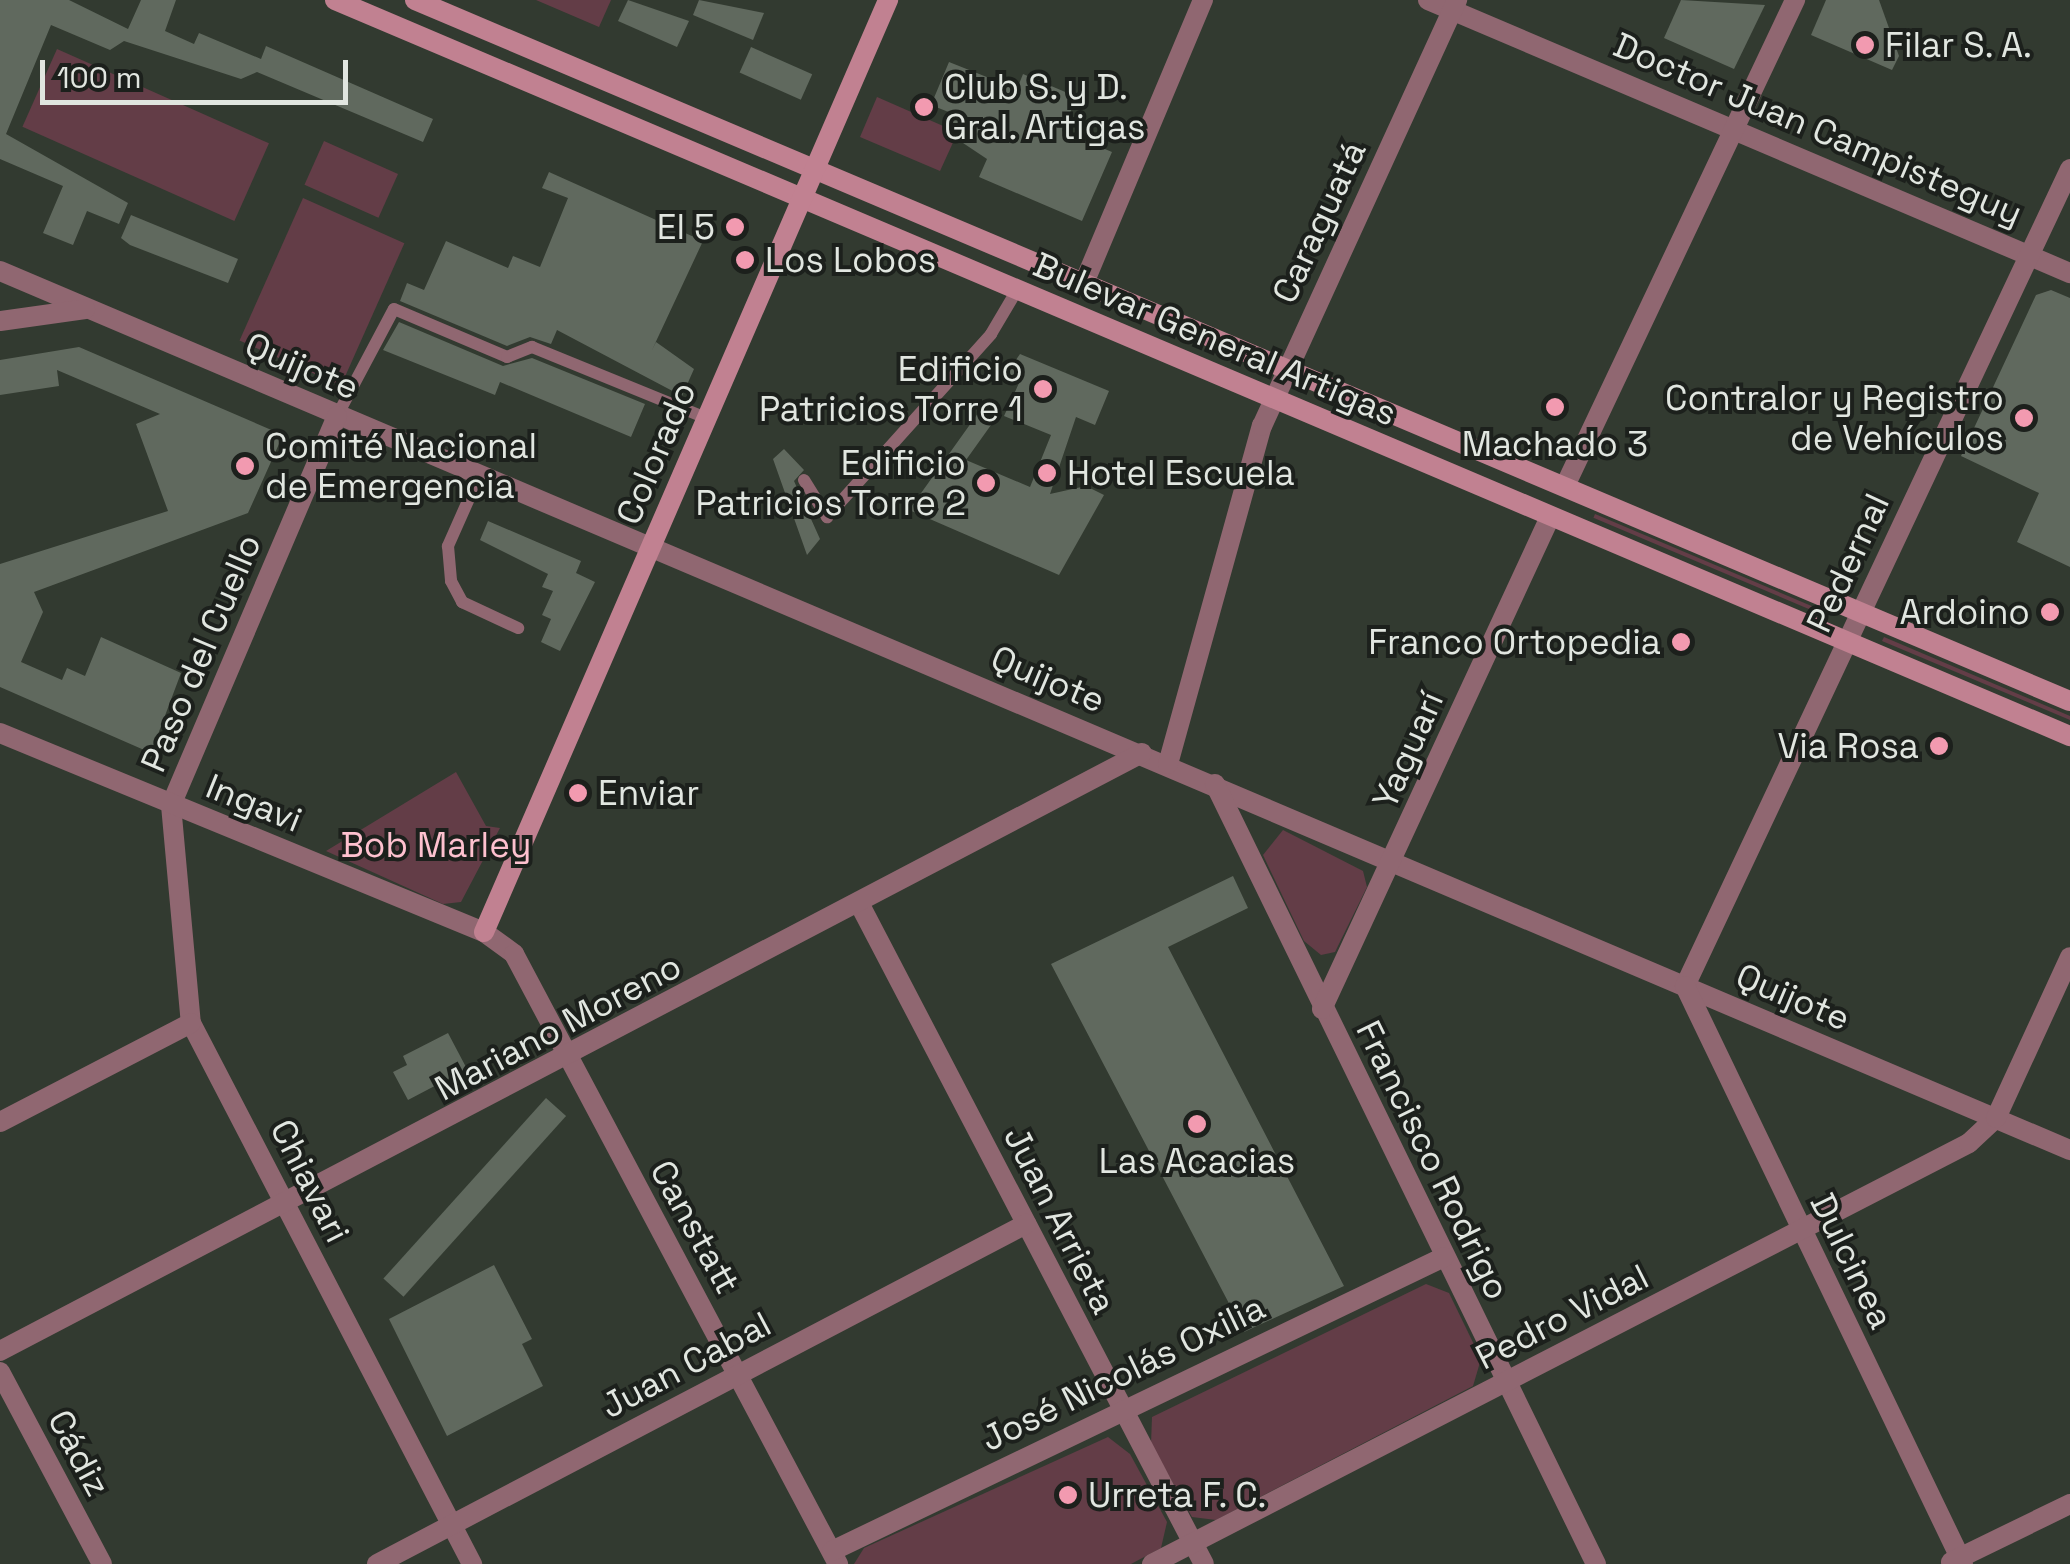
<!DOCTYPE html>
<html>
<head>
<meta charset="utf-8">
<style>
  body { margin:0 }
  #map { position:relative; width:2070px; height:1564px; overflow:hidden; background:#323a30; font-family:"Space Grotesk",sans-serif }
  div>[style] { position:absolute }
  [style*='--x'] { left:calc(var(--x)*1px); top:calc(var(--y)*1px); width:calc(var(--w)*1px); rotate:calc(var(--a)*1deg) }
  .green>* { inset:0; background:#633d47; transform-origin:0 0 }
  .building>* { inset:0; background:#60695e; transform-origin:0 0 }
  .lane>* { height:12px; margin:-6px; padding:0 6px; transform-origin:6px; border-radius:6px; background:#906771 }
  .street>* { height:20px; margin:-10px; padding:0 10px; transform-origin:10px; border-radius:10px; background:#906771 }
  .secondary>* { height:20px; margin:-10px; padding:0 10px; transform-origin:10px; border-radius:10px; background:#c18191 }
  .dots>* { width:28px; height:28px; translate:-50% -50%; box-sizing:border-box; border:5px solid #1c201c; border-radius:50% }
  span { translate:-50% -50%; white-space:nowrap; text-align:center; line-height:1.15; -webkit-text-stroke:8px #1c201c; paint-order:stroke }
  .poi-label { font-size:35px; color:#e1e6e0 }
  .left { translate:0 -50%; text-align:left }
  .right { translate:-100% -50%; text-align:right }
  .street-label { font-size:35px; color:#e1e6e0 }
  .park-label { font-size:35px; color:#fec1cf }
  .scale { position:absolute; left:40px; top:60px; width:308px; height:45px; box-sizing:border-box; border:5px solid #e1e6e0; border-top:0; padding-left:12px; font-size:30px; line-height:35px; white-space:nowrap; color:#e1e6e0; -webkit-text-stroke:8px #1c201c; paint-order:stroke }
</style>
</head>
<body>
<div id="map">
  <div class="green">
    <div style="clip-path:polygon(536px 0,611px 0,599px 27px)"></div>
    <div style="left:57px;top:49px;width:232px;height:85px;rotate:24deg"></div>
    <div style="clip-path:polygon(877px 97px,950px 129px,956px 136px,940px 171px,860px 137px)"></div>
    <div style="left:324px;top:141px;width:81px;height:48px;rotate:24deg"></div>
    <div style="left:303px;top:198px;width:111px;height:156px;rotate:24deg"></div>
    <div style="left:1595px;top:514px;width:248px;height:4px;rotate:23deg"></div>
    <div style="clip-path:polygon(1884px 637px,2070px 716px,2070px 720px,1882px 641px)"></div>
    <div style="clip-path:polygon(456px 772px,486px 826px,500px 828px,461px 902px,443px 904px,326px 851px)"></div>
    <div style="clip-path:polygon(1283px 830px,1363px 871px,1367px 887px,1335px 952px,1321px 955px,1304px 941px,1263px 855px)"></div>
    <div style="clip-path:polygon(1426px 1284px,1449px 1293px,1481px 1359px,1473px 1386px,1216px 1520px,1192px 1517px,1151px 1444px,1152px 1417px)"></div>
    <div style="clip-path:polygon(1108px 1437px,1130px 1454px,1167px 1522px,1161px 1548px,1131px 1564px,854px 1564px,864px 1548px)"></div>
  </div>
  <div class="building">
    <div style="clip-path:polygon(0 0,69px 0,128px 29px,141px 0,176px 0,165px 31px,194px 44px,199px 33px,261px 59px,266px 46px,433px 119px,423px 142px,257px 72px,241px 79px,124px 41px,110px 50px,51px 25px,6px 134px,128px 203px,119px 224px,87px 211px,73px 245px,43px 233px,63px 186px,0 159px)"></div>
    <div style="clip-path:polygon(628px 0,689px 21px,677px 47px,618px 21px)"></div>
    <div style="clip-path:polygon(699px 0,764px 13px,753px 40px,693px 15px)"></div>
    <div style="clip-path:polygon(1681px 0,1765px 5px,1734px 69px,1664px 38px)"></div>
    <div style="clip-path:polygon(1826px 0,1879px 0,1899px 56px,1892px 70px,1811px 35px)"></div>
    <div style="left:751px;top:47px;width:67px;height:28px;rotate:24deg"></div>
    <div style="clip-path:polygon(949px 62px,1017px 89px,1023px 74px,1077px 97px,1062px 131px,1112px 152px,1082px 221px,979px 177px,987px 159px,948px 133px,956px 115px,931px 105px)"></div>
    <div style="clip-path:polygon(549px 172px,703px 241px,652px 350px,656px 342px,694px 369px,682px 396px,557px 330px,551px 344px,530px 337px,507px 346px,400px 301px,407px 283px,424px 290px,446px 241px,508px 268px,513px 256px,540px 267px,568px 198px,542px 188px)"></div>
    <div style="clip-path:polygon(131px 215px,238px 259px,228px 283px,130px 245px,121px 238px)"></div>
    <div style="clip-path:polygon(2051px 290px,2070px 298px,2070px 567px,2017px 542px,2039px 493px,1961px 456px,2036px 295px)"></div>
    <div style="clip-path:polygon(399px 322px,503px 366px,532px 358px,645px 404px,631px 437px,500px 382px,495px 395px,383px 350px)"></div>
    <div style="clip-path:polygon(79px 347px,283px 435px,248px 513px,34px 592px,43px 612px,21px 662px,62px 680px,67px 668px,85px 676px,101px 637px,181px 673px,151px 753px,0 687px,0 564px,168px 511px,136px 424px,160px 414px,57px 370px,59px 386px,0 395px,0 360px)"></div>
    <div style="clip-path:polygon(1020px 354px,1109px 391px,1095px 425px,1076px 417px,1050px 494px,1086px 486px,1104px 495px,1059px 575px,909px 510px,986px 402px,1001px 411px,966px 460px,1030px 487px,1051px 435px,1004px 416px,1019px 383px,1004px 377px)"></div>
    <div style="clip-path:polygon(784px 449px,804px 470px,794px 481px,820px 539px,807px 555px,773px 459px)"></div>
    <div style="clip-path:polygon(488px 521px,581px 561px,576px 573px,595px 582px,560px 651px,541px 642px,551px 619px,542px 615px,553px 591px,542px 587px,548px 574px,480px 540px)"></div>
    <div style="clip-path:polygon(1233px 876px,1248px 908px,1168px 947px,1344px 1286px,1244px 1332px,1051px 964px)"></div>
    <div style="clip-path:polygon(448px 1033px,467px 1069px,408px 1100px,393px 1072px,407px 1065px,403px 1056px)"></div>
    <div style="left:546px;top:1098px;width:27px;height:243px;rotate:42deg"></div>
    <div style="clip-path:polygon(494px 1265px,532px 1339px,522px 1344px,543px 1386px,447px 1436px,389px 1319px)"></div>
  </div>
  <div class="lane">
    <div style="--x:337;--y:416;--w:121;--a:-62"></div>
    <div style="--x:394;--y:309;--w:123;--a:23"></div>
    <div style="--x:507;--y:357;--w:27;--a:-22"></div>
    <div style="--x:532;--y:347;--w:188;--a:22.2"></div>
    <div style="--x:479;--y:476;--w:77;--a:113.9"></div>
    <div style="--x:448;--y:546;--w:35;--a:85"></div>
    <div style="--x:451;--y:581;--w:24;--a:62"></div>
    <div style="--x:462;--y:602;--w:62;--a:24.9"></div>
    <div style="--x:804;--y:480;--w:44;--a:58.1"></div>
    <div style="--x:827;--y:517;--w:246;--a:-48.1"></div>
    <div style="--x:991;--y:334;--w:51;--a:-59.4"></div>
  </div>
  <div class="street">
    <div style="--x:1428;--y:0;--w:698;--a:23.04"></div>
    <div style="--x:0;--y:271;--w:2249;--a:23.01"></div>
    <div style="--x:1084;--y:283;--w:307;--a:-67.2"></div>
    <div style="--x:0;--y:321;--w:86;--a:-8"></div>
    <div style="--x:337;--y:416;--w:423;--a:113.1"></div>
    <div style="--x:171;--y:805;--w:219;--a:84.8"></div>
    <div style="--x:191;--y:1023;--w:610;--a:62.55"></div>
    <div style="--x:1565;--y:486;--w:538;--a:-64.67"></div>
    <div style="--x:0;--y:733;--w:523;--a:22.35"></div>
    <div style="--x:484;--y:932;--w:37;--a:36"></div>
    <div style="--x:514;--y:954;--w:691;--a:62.03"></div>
    <div style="--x:1168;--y:764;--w:351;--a:-74.5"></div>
    <div style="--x:1262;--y:426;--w:469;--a:-65.4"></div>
    <div style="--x:1215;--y:784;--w:868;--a:63.97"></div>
    <div style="--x:860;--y:905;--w:743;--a:62.44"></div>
    <div style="--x:1685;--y:986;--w:903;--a:-64.77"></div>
    <div style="--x:1685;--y:986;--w:641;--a:64.31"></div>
    <div style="--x:1322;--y:1009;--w:542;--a:-65.14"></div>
    <div style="--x:0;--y:1122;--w:215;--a:-27.4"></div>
    <div style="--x:0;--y:1351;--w:1289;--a:-27.64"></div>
    <div style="--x:0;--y:1372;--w:217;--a:62"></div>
    <div style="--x:832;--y:1551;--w:679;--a:-25.66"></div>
    <div style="--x:1951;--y:1562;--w:132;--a:-26"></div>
    <div style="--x:377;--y:1564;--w:733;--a:-27.65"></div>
    <div style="--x:1152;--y:1564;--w:919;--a:-27.26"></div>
    <div style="--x:1969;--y:1143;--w:37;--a:-43"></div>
    <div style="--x:1996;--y:1118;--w:177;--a:-65.3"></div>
  </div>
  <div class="secondary">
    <div style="--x:335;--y:0;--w:1885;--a:22.99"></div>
    <div style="--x:415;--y:0;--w:1797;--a:22.96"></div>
    <div style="--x:484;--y:932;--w:1016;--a:-66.56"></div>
  </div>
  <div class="dots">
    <div style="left:1865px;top:45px;background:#f29ab0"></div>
    <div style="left:924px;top:107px;background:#f29ab0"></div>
    <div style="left:735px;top:227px;background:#f29ab0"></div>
    <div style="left:745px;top:260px;background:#f29ab0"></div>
    <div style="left:1043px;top:389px;background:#f29ab0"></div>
    <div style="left:1555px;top:407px;background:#f29ab0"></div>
    <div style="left:2024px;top:418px;background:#f29ab0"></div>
    <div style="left:245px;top:466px;background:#f29ab0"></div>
    <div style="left:1047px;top:473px;background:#f29ab0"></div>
    <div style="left:986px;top:483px;background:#f29ab0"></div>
    <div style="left:2050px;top:612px;background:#f29ab0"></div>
    <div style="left:1681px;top:642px;background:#f29ab0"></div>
    <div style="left:1939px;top:746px;background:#f29ab0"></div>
    <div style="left:578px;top:793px;background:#f29ab0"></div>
    <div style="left:1197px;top:1124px;background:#f29ab0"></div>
    <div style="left:1068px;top:1495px;background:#f29ab0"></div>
  </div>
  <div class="poi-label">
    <span class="left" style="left:1885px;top:45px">Filar S. A.</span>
    <span class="left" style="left:944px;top:107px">Club S. y D.<br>Gral. Artigas</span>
    <span class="right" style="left:715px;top:227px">El 5</span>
    <span class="left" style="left:765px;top:260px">Los Lobos</span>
    <span class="right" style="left:1023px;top:389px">Edificio<br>Patricios Torre 1</span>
    <span class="right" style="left:2004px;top:418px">Contralor y Registro<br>de Vehículos</span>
    <span style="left:1555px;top:444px">Machado 3</span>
    <span class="left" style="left:265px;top:466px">Comité Nacional<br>de Emergencia</span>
    <span class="right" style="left:966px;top:483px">Edificio<br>Patricios Torre 2</span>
    <span class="left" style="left:1067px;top:473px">Hotel Escuela</span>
    <span class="right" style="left:2030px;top:612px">Ardoino</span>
    <span class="right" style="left:1661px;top:642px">Franco Ortopedia</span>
    <span class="right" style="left:1919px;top:746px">Via Rosa</span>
    <span class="left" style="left:598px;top:793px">Enviar</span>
    <span style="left:1197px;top:1161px">Las Acacias</span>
    <span class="left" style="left:1088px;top:1495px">Urreta F. C.</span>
  </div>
  <div class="street-label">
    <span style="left:1818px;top:129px;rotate:23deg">Doctor Juan Campisteguy</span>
    <span style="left:1319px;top:222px;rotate:-65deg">Caraguatá</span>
    <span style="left:1215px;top:339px;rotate:23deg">Bulevar General Artigas</span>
    <span style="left:302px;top:366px;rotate:23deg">Quijote</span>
    <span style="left:656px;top:453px;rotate:-67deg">Colorado</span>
    <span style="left:1848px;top:563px;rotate:-65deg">Pedernal</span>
    <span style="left:201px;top:653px;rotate:-67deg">Paso del Cuello</span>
    <span style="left:1048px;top:679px;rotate:23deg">Quijote</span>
    <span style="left:1408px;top:750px;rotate:-66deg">Yaguarí</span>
    <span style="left:254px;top:803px;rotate:22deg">Ingavi</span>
    <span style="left:1793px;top:997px;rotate:23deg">Quijote</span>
    <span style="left:558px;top:1027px;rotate:-28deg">Mariano Moreno</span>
    <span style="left:1433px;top:1160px;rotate:64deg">Francisco Rodrigo</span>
    <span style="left:310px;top:1181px;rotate:63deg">Chiavari</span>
    <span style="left:1060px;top:1220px;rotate:63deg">Juan Arrieta</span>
    <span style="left:695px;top:1227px;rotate:61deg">Canstatt</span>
    <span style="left:1852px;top:1261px;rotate:64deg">Dulcinea</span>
    <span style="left:1562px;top:1317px;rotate:-27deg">Pedro Vidal</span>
    <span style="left:686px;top:1365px;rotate:-28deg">Juan Cabal</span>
    <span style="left:1123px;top:1373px;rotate:-26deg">José Nicolás Oxilia</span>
    <span style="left:79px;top:1453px;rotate:62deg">Cádiz</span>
  </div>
  <div class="park-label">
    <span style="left:436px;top:845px">Bob Marley</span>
  </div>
  <div class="scale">100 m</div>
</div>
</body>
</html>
